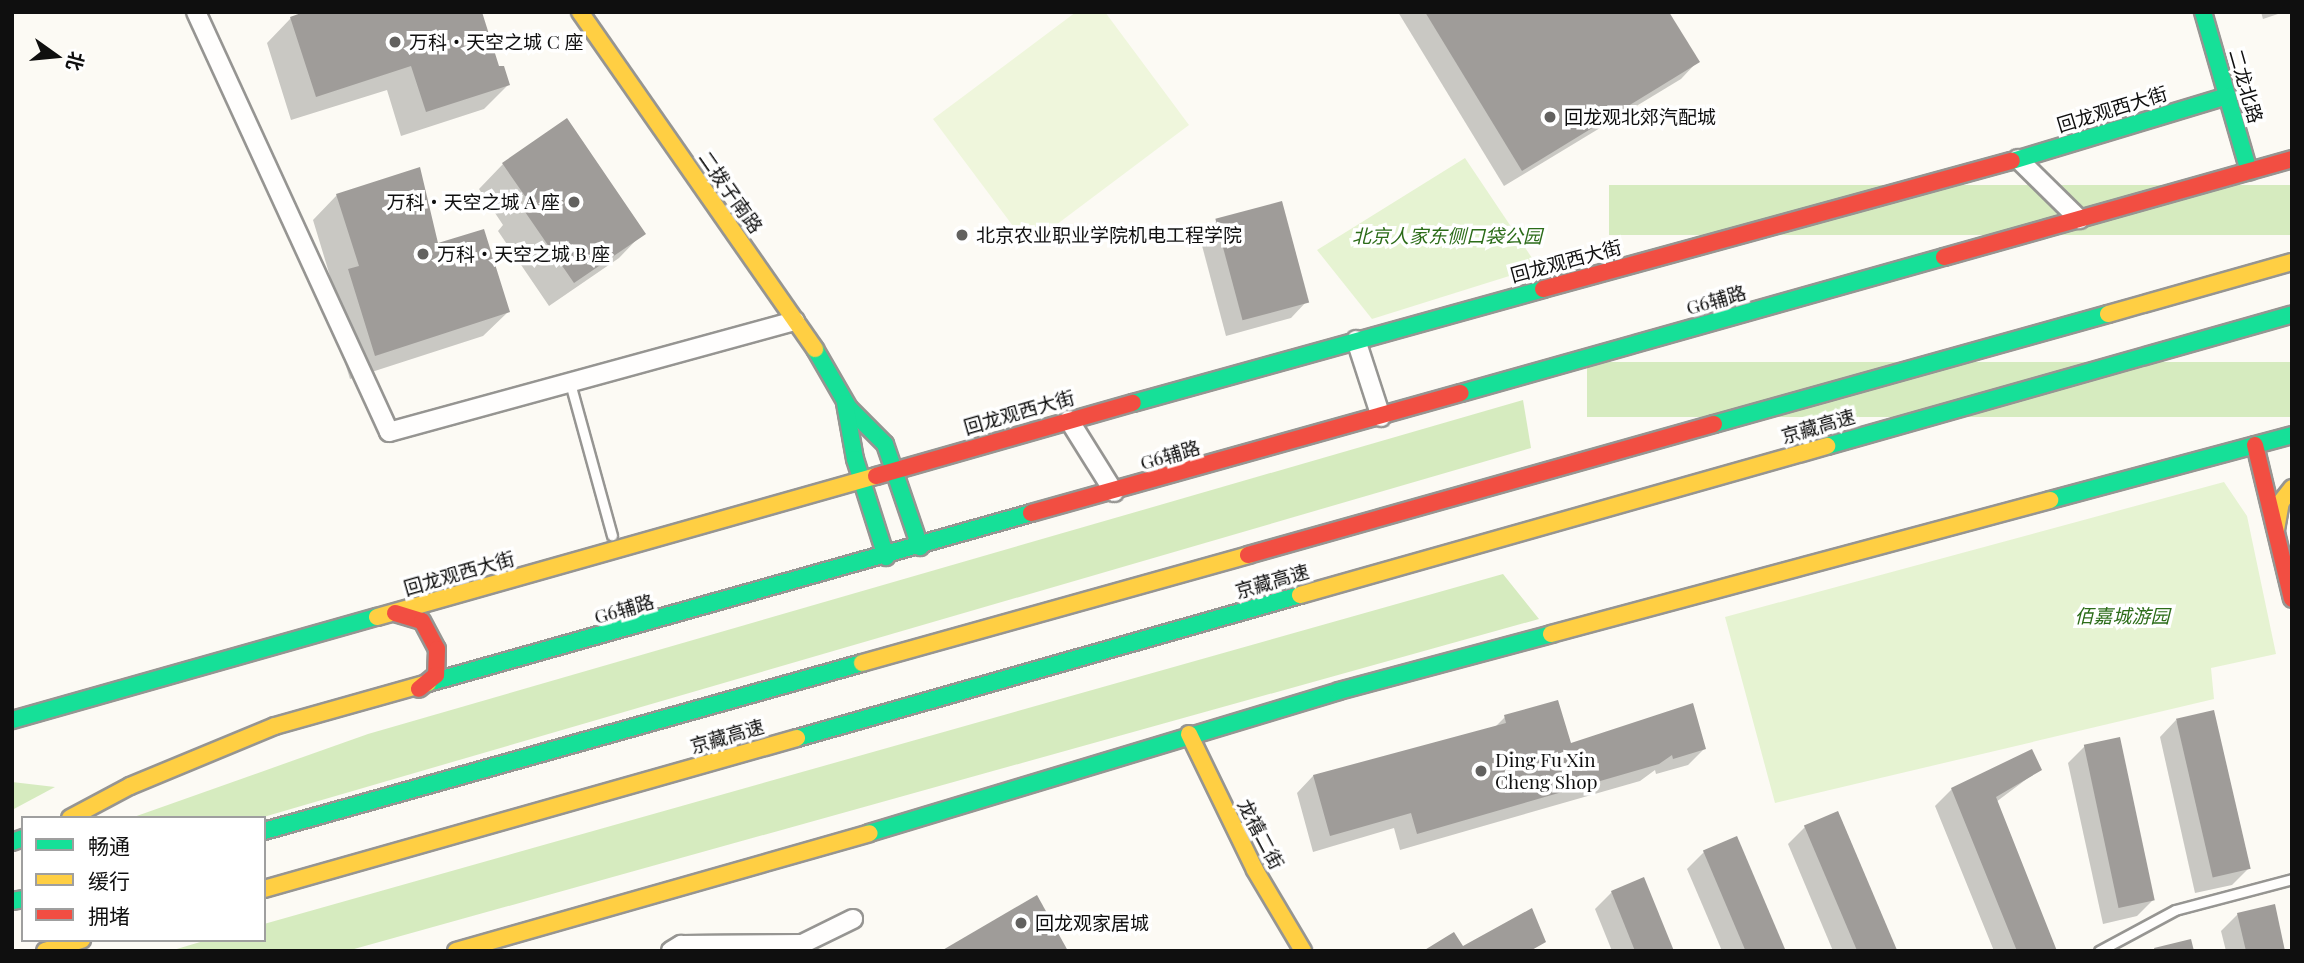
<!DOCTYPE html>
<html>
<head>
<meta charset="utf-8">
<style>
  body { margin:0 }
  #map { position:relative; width:2304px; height:963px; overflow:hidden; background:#fcfaf4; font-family:"Playfair Display","Noto Sans SC",serif }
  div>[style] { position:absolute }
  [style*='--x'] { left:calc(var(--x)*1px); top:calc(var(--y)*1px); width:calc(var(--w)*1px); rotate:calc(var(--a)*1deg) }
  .green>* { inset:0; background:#e6f3d2 }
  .forest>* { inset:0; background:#d6ebbf; transform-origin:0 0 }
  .pitch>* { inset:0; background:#eff6dc }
  .shadow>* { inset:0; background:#0003 }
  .building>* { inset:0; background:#9f9c99; transform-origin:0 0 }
  .roads { filter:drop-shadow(2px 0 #969592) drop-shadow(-2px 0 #969592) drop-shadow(0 2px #969592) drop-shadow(0 -2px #969592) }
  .lane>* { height:9px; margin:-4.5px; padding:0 4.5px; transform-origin:4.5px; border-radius:4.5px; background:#fffefd }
  .street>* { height:18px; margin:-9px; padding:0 9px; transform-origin:9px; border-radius:9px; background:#fffefd }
  .fast>* { height:16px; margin:-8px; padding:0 8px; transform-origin:8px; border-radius:8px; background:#16e098 }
  .slow>* { height:16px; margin:-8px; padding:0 8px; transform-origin:8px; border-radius:8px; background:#ffcf43 }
  .jam>* { height:16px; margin:-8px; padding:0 8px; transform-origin:8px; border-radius:8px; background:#f24e42 }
  .dots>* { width:19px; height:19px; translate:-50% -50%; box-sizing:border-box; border:4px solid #fff; border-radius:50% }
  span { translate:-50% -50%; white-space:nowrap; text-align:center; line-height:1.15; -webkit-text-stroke:7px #fff; paint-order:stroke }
  .poi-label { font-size:19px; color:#0f0f0f }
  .left { translate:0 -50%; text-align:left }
  .right { translate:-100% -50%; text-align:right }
  .street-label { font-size:19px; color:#0f0f0f }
  .park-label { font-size:19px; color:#2c6c19; font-style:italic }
  .frame { position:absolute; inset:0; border:14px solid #0f0f0f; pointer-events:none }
  .legend { position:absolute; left:21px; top:816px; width:245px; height:126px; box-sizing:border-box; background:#fff; border:2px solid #9f9f9f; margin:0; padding:9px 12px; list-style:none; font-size:21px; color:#0f0f0f }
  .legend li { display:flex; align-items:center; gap:14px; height:35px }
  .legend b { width:35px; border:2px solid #9f9f9f }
  .north { position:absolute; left:21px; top:21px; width:70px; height:70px; -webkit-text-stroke:5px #fff; paint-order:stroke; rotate:105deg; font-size:19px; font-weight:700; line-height:28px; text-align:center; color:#0f0f0f }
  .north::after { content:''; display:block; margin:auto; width:24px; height:32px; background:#0f0f0f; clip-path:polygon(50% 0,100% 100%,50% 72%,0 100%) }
</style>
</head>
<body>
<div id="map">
  <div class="green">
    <div style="clip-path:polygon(1465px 158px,1538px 267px,1372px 319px,1317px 250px)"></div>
    <div style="clip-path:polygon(2224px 482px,2247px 516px,2276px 654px,2211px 668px,2214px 699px,1775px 803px,1725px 617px)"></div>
  </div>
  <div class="forest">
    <div style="left:2292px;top:185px;width:50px;height:683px;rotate:90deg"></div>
    <div style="left:2292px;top:362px;width:55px;height:705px;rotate:90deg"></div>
    <div style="clip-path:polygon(1523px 400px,1531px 448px,260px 818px,131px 818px,368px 734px)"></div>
    <div style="clip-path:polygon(1503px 574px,1539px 619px,347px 951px,170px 951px,207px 940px,264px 940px,264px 924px)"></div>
    <div style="clip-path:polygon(12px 782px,55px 787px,12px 810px)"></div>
  </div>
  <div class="pitch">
    <div style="clip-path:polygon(1076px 12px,1105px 12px,1189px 125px,1028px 246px,933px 119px)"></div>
  </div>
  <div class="shadow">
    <div style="clip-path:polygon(1398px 12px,1667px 12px,1697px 62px,1681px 79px,1504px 186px)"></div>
    <div style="clip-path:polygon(2261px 12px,2284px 12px,2263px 19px)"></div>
    <div style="clip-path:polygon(291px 18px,498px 68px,508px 85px,484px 109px,401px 136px,387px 90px,291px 120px,267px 43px)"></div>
    <div style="clip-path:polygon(503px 164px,643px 233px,619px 258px,549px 306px,498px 231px,503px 225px,479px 189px)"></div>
    <div style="clip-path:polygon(337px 195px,437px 246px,508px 312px,483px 336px,350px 379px,324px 295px,333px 286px,313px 220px)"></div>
    <div style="clip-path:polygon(1217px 221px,1307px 301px,1291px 318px,1226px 336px,1200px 238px)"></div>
    <div style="clip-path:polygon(1505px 717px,1569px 745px,1704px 749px,1688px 765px,1656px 774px,1655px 770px,1640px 781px,1400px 850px,1394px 828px,1313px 852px,1297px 793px,1313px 776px,1494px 728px)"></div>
    <div style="clip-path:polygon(2176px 720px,2249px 868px,2232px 885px,2195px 893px,2160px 737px)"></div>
    <div style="clip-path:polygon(2085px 746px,2154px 899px,2137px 916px,2103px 924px,2068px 763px)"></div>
    <div style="clip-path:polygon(2040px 769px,1996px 802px,2055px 951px,1994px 951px,1935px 806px,1952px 789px)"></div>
    <div style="clip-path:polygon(1805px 827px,1895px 951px,1833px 951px,1788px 844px)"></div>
    <div style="clip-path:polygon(1704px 852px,1784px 951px,1722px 951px,1687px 869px)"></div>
    <div style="clip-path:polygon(1612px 892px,1672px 951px,1612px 951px,1595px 909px)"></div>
    <div style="clip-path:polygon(2238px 914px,2283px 951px,2226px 951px,2221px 931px)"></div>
  </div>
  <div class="building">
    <div style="clip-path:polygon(304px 12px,482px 12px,499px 66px,504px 66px,510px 85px,426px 112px,411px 66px,316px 97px,290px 17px)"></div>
    <div style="clip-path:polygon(1425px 12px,1669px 12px,1700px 62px,1522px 171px)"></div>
    <div style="clip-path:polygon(567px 118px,646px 234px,574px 283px,521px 206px,527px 199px,502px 163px)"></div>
    <div style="clip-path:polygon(420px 167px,438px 243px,484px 229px,510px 312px,375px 356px,348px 269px,359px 266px,336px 194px)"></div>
    <div style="left:1282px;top:201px;width:105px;height:69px;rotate:75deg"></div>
    <div style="clip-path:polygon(1558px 700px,1571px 743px,1693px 703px,1706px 749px,1673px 759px,1672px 755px,1659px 764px,1417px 834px,1411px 813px,1330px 836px,1313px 775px,1506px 723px,1504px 715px)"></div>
    <div style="left:2214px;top:710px;width:163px;height:39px;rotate:77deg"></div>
    <div style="left:2120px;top:737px;width:167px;height:37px;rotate:78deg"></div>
    <div style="clip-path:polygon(2032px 749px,2042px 770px,1996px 797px,2057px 951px,2017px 951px,1951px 788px)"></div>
    <div style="left:1838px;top:811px;width:152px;height:37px;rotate:67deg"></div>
    <div style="left:1737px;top:836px;width:125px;height:37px;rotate:67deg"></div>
    <div style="clip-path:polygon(1644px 877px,1674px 951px,1635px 951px,1611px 891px)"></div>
    <div style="clip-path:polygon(1037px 895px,1068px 951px,941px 951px)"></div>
    <div style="clip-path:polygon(2275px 904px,2285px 951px,2246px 951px,2237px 913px)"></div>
    <div style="clip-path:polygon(1532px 908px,1546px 942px,1530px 951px,1423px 951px,1454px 932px,1463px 946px)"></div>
    <div style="clip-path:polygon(2191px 939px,2194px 951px,2155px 951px,2154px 948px)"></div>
  </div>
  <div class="roads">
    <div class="lane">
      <div style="--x:570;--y:383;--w:158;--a:74.6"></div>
      <div style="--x:2099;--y:951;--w:86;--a:-28.3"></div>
      <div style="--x:2175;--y:910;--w:121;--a:-14.8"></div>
    </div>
    <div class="street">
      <div style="--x:196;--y:12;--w:462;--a:65.3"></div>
      <div style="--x:389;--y:432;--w:421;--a:-15.3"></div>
      <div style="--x:2018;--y:159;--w:86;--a:44.5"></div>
      <div style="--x:1356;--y:340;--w:81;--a:72"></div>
      <div style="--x:1069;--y:420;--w:85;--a:58"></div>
      <div style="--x:671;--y:951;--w:12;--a:-31"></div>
      <div style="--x:681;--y:945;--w:121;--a:-0.5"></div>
      <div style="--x:802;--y:944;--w:57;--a:-26.1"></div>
    </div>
    <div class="fast">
      <div style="--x:2203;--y:12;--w:166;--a:73.9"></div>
      <div style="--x:2012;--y:161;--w:225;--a:-16.8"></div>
      <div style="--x:815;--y:349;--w:68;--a:60"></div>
      <div style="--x:849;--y:408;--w:51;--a:45"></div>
      <div style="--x:885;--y:444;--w:109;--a:71.2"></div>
      <div style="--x:1461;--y:393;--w:502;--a:-15.73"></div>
      <div style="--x:845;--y:403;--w:57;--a:79.9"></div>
      <div style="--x:855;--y:459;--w:103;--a:72.4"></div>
      <div style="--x:1133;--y:403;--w:426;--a:-15.5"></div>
      <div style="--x:1714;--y:424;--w:409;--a:-15.6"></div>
      <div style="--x:1827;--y:446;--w:483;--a:-15.8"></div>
      <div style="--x:2050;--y:500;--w:251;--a:-15"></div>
      <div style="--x:428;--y:683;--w:627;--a:-15.74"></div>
      <div style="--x:12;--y:720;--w:379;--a:-15.8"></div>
      <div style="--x:797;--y:738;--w:523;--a:-15.87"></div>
      <div style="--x:264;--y:831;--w:621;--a:-15.69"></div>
      <div style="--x:869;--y:833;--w:491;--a:-16.8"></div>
      <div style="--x:1339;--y:691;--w:220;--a:-15"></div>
      <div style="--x:12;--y:842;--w:12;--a:-20"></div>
      <div style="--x:12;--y:901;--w:11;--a:-10"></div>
    </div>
    <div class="slow">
      <div style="--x:580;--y:12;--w:411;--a:55.1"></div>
      <div style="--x:2108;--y:314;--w:191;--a:-15.8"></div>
      <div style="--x:2276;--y:530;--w:28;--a:-80"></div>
      <div style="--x:2281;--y:502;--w:18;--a:-52"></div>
      <div style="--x:1300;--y:595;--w:548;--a:-15.79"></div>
      <div style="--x:377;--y:617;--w:519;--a:-15.78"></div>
      <div style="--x:1551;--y:634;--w:517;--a:-15.03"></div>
      <div style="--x:862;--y:663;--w:401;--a:-15.6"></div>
      <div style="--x:1189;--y:734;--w:151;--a:64.1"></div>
      <div style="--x:1255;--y:870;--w:94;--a:59.3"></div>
      <div style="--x:70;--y:818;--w:68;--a:-28.1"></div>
      <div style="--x:130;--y:786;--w:157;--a:-22.5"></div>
      <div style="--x:275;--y:726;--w:159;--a:-15.7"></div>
      <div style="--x:264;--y:889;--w:554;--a:-15.82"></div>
      <div style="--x:45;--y:951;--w:39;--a:-17"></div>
      <div style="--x:456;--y:951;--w:430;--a:-15.9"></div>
    </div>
    <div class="jam">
      <div style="--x:1944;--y:257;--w:362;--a:-15.7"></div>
      <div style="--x:1543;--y:289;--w:486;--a:-15.3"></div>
      <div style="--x:2255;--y:445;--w:158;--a:76.5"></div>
      <div style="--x:876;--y:476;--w:267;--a:-15.9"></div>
      <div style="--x:1031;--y:513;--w:446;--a:-15.6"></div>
      <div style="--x:1248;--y:555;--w:484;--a:-15.7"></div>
      <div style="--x:395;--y:613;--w:28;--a:17"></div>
      <div style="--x:422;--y:621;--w:32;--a:62"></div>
      <div style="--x:437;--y:649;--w:26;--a:92"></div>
      <div style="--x:436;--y:675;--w:22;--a:141"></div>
    </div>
  </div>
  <div class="dots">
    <div style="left:395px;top:42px;background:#62615f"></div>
    <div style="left:1550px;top:117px;background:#62615f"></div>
    <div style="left:574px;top:202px;background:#62615f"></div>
    <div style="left:962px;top:235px;background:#62615f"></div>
    <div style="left:423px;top:254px;background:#62615f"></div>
    <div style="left:1481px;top:771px;background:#62615f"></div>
    <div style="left:1021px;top:923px;background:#62615f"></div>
  </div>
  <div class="poi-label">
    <span class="left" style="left:409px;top:42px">万科・天空之城 C 座</span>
    <span class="left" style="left:1564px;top:117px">回龙观北郊汽配城</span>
    <span class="right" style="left:560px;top:202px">万科・天空之城 A 座</span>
    <span class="left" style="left:976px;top:235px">北京农业职业学院机电工程学院</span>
    <span class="left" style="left:437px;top:254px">万科・天空之城 B 座</span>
    <span class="left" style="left:1495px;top:771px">Ding Fu Xin<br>Cheng Shop</span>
    <span class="left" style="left:1035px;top:923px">回龙观家居城</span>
  </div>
  <div class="street-label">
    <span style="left:2246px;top:86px;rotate:74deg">二龙北路</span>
    <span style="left:2112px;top:109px;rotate:-17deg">回龙观西大街</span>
    <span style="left:731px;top:192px;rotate:55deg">二拨子南路</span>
    <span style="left:1566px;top:261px;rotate:-15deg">回龙观西大街</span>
    <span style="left:1716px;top:300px;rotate:-16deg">G6辅路</span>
    <span style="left:1019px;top:412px;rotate:-16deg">回龙观西大街</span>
    <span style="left:1818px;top:426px;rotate:-16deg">京藏高速</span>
    <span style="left:1170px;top:455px;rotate:-16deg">G6辅路</span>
    <span style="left:459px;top:573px;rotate:-16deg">回龙观西大街</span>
    <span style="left:1272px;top:581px;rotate:-16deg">京藏高速</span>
    <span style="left:624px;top:609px;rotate:-16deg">G6辅路</span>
    <span style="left:727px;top:736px;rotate:-16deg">京藏高速</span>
    <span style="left:1261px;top:834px;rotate:62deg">龙禧二街</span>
  </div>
  <div class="park-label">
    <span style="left:1447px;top:236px">北京人家东侧口袋公园</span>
    <span style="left:2122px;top:616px">佰嘉城游园</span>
  </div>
  <div class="frame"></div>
  <ul class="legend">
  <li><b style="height:9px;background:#16e098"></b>畅通</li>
  <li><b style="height:9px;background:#ffcf43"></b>缓行</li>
  <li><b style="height:9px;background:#f24e42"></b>拥堵</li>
  </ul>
  <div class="north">北</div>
</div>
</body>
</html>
